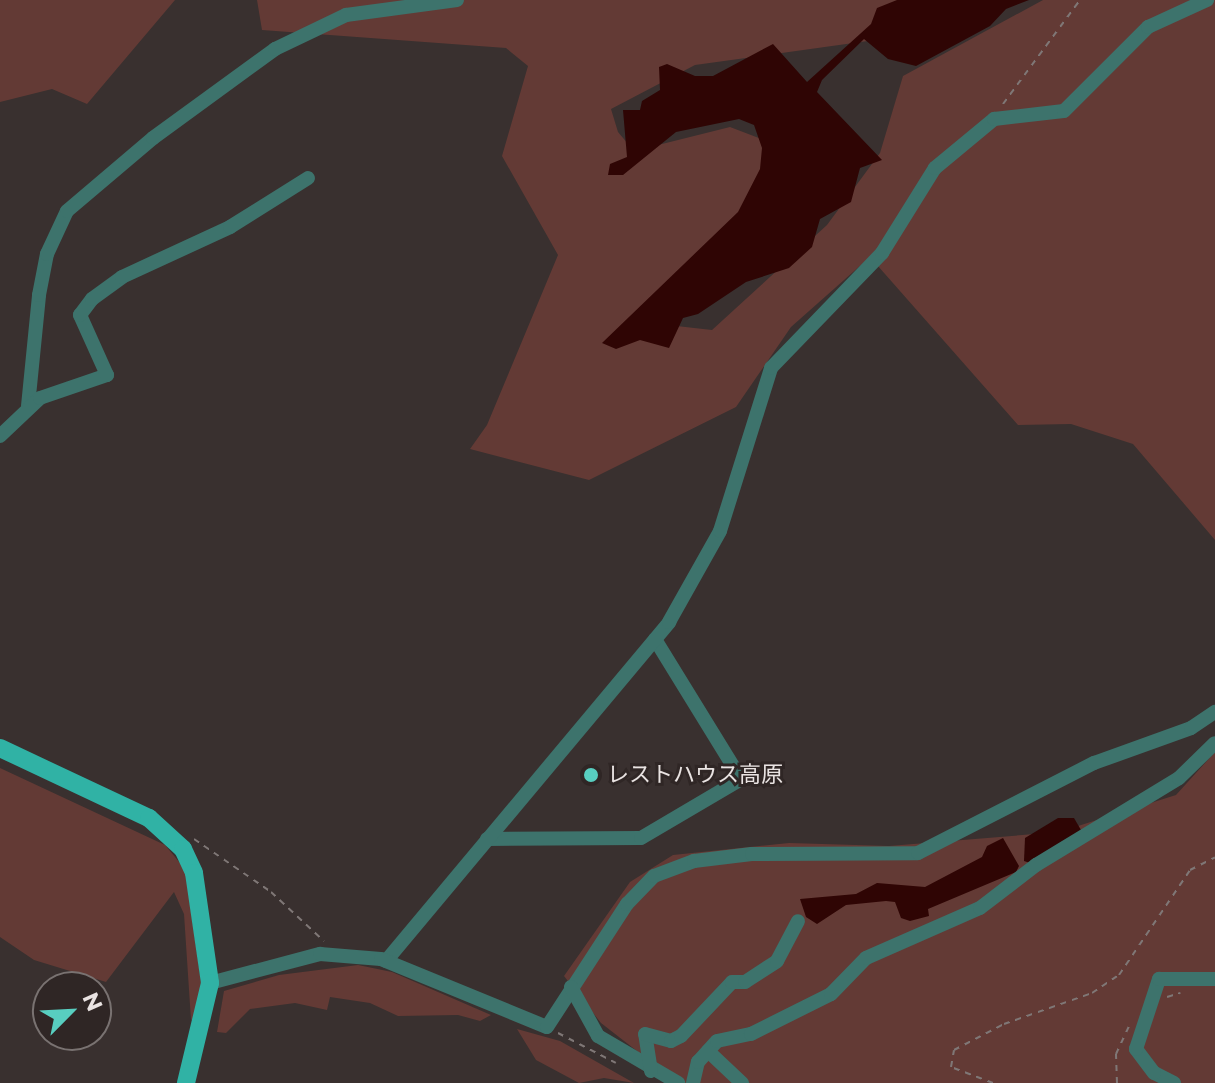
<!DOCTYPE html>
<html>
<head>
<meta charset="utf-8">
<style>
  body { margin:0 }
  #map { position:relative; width:1215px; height:1083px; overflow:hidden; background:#39302f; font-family:Montserrat,"Noto Sans JP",sans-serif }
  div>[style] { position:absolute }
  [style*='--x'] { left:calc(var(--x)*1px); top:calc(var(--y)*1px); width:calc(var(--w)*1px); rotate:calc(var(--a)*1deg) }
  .green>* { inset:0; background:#633a35 }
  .water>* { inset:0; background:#2f0504 }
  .path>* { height:2px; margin-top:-1px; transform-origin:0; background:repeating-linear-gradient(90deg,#7f7776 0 6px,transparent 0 12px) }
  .minor>* { height:14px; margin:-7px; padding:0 7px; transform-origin:7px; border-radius:7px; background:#3d736c }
  .major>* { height:18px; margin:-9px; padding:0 9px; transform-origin:9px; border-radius:9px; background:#30b2a5 }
  .dots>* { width:22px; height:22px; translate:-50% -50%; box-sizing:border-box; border:4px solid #2f2625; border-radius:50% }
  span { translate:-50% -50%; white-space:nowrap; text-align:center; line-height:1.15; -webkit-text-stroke:6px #2f2625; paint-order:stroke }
  .poi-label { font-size:22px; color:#e9e3e2 }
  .left { translate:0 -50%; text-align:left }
  .north { position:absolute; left:32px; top:971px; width:80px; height:80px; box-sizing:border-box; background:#2f2625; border:2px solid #797271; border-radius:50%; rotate:66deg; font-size:22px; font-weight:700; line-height:32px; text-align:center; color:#e9e3e2 }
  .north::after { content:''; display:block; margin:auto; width:28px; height:36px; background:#58cec0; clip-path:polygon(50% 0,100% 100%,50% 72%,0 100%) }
</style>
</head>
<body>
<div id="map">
  <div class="green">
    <div style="clip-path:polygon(0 0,175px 0,87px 104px,52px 89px,0 102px)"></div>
    <div style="clip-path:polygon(257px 0,913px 0,875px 40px,695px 65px,611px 109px,618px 132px,634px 151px,730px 127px,769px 142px,760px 216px,641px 322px,712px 330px,827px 225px,880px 153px,903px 76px,1043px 0,1215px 0,1215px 540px,1133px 444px,1071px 424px,1018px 425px,870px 257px,791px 327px,736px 407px,589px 480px,470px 449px,487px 425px,558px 255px,502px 156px,528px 66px,506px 48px,262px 30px)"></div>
    <div style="clip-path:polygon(1215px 752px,1215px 1083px,678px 1083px,601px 1023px,564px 976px,630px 882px,673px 855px,789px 843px,889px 846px,1059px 832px,1176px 795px)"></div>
    <div style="clip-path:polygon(0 768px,165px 845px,185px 869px,201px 982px,198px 1018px,191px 1020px,184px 914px,174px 892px,106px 982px,34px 960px,0 937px)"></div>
    <div style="clip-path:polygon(358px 965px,392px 972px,491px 1015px,480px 1021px,458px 1015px,398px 1016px,370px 1003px,330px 997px,327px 1010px,295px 1003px,250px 1009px,226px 1033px,217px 1032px,224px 991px,279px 975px)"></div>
    <div style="clip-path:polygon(517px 1029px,560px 1041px,634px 1083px,604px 1078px,579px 1083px,536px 1060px)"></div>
  </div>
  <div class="water">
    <div style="clip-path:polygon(897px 0,1029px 0,1006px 9px,990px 26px,916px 66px,888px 59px,864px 39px,822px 80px,817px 92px,882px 160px,860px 168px,851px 202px,820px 219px,812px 247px,789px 268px,746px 282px,698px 314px,683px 318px,669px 348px,640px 340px,616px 349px,602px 343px,738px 212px,760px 169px,762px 148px,754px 125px,739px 119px,676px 132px,623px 175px,608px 175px,610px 164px,627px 157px,623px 110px,640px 110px,642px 101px,660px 90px,659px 67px,667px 64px,695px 76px,713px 76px,773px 44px,807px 82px,871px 24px,877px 8px)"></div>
    <div style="clip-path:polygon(1058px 818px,1074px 818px,1081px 830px,1030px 863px,1024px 861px,1025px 838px)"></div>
    <div style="clip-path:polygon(1003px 838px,1019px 866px,1016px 872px,928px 909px,929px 916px,910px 921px,901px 918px,895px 902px,886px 901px,846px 905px,817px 924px,806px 917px,800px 899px,856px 894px,877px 883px,925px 887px,982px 857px,987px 846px)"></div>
  </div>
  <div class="path">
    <div style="--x:1003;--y:104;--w:129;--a:-53.5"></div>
    <div style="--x:194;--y:839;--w:93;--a:34.5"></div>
    <div style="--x:271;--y:892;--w:72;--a:42.8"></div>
    <div style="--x:1167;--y:997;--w:14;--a:-17"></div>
    <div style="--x:558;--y:1033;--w:65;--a:27.3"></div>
    <div style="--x:993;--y:1083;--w:45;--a:-159.1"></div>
    <div style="--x:951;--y:1067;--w:17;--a:-80"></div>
    <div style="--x:954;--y:1050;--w:56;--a:-27.5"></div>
    <div style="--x:1004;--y:1024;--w:93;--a:-19.4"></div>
    <div style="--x:1092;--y:993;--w:32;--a:-34"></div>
    <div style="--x:1119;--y:975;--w:127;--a:-55.9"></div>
    <div style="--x:1190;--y:870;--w:28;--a:-27"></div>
    <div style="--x:1117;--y:1083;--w:29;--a:-92"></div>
    <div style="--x:1116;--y:1054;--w:33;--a:-65"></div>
  </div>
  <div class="minor">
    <div style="--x:28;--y:406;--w:112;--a:-84.3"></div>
    <div style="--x:39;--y:295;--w:42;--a:-79"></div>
    <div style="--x:47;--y:254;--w:47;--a:-65.1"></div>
    <div style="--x:67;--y:211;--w:113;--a:-40.3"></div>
    <div style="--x:153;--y:138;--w:151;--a:-36.1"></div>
    <div style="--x:275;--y:49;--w:79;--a:-25.6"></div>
    <div style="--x:346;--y:15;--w:112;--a:-7.7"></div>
    <div style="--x:0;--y:436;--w:55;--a:-43.5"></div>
    <div style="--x:40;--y:398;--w:71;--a:-18.9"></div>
    <div style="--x:107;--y:375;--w:66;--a:-114.2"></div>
    <div style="--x:80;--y:315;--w:20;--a:-53"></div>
    <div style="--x:92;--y:299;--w:37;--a:-36"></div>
    <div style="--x:122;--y:277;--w:119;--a:-24.8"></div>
    <div style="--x:230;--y:227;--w:92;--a:-32.1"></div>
    <div style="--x:487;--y:839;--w:154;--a:-0.4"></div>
    <div style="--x:641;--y:838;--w:116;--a:-30.5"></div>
    <div style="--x:741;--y:779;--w:164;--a:-121.6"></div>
    <div style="--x:386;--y:961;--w:442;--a:-50.1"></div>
    <div style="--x:669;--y:622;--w:104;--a:-60.7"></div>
    <div style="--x:720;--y:531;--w:171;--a:-72.6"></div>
    <div style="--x:771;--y:368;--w:160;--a:-46"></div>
    <div style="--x:882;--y:253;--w:100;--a:-58.1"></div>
    <div style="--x:935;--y:168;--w:77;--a:-39.7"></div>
    <div style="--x:994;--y:119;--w:70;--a:-6.5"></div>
    <div style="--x:1064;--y:111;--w:119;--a:-45"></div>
    <div style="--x:1148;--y:27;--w:65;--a:-24.6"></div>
    <div style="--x:210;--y:983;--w:114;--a:-14.8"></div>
    <div style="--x:320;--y:954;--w:61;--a:4.7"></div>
    <div style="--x:381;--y:959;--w:179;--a:22.3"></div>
    <div style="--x:547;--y:1027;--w:147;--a:-57"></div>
    <div style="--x:627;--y:904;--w:39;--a:-46"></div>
    <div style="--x:654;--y:876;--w:43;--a:-20.6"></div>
    <div style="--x:694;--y:861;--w:58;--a:-6.9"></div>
    <div style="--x:752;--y:854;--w:166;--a:-0.3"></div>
    <div style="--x:918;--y:853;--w:198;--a:-27.1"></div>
    <div style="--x:1094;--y:763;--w:103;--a:-19.8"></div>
    <div style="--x:1191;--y:728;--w:29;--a:-34"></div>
    <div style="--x:571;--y:987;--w:56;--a:61.1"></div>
    <div style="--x:598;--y:1036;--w:93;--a:30.4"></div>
    <div style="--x:708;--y:1051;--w:47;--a:43.3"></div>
    <div style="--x:651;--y:1071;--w:37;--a:-99"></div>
    <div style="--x:645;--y:1034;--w:27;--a:15"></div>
    <div style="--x:671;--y:1041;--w:11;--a:-27"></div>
    <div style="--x:681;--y:1036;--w:74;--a:-46.6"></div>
    <div style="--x:732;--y:982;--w:13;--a:0"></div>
    <div style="--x:745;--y:982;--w:38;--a:-33"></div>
    <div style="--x:777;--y:961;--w:45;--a:-62.3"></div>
    <div style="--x:693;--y:1083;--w:22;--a:-77"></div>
    <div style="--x:698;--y:1062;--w:28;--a:-48"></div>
    <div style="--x:717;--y:1041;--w:35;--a:-12"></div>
    <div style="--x:751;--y:1034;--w:89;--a:-26.6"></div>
    <div style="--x:831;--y:994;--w:50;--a:-45.8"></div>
    <div style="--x:866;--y:958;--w:124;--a:-23.7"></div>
    <div style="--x:980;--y:908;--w:71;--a:-37.5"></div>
    <div style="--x:1036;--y:865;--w:167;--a:-31.3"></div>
    <div style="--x:1179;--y:778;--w:50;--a:-44.2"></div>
    <div style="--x:1174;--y:1083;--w:22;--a:-153"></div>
    <div style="--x:1154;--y:1073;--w:30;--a:-127"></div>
    <div style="--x:1136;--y:1049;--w:74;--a:-71.8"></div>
    <div style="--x:1159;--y:979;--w:56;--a:0"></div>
  </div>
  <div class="major">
    <div style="--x:0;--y:748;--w:165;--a:25.2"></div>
    <div style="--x:149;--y:818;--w:46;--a:42.4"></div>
    <div style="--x:183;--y:849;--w:26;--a:65"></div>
    <div style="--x:194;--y:873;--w:111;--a:81.7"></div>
    <div style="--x:210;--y:983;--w:103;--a:103.5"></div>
  </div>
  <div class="dots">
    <div style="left:591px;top:775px;background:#58cec0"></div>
  </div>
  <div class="poi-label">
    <span class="left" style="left:607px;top:775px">レストハウス高原</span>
  </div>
  <div class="north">N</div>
</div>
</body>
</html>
